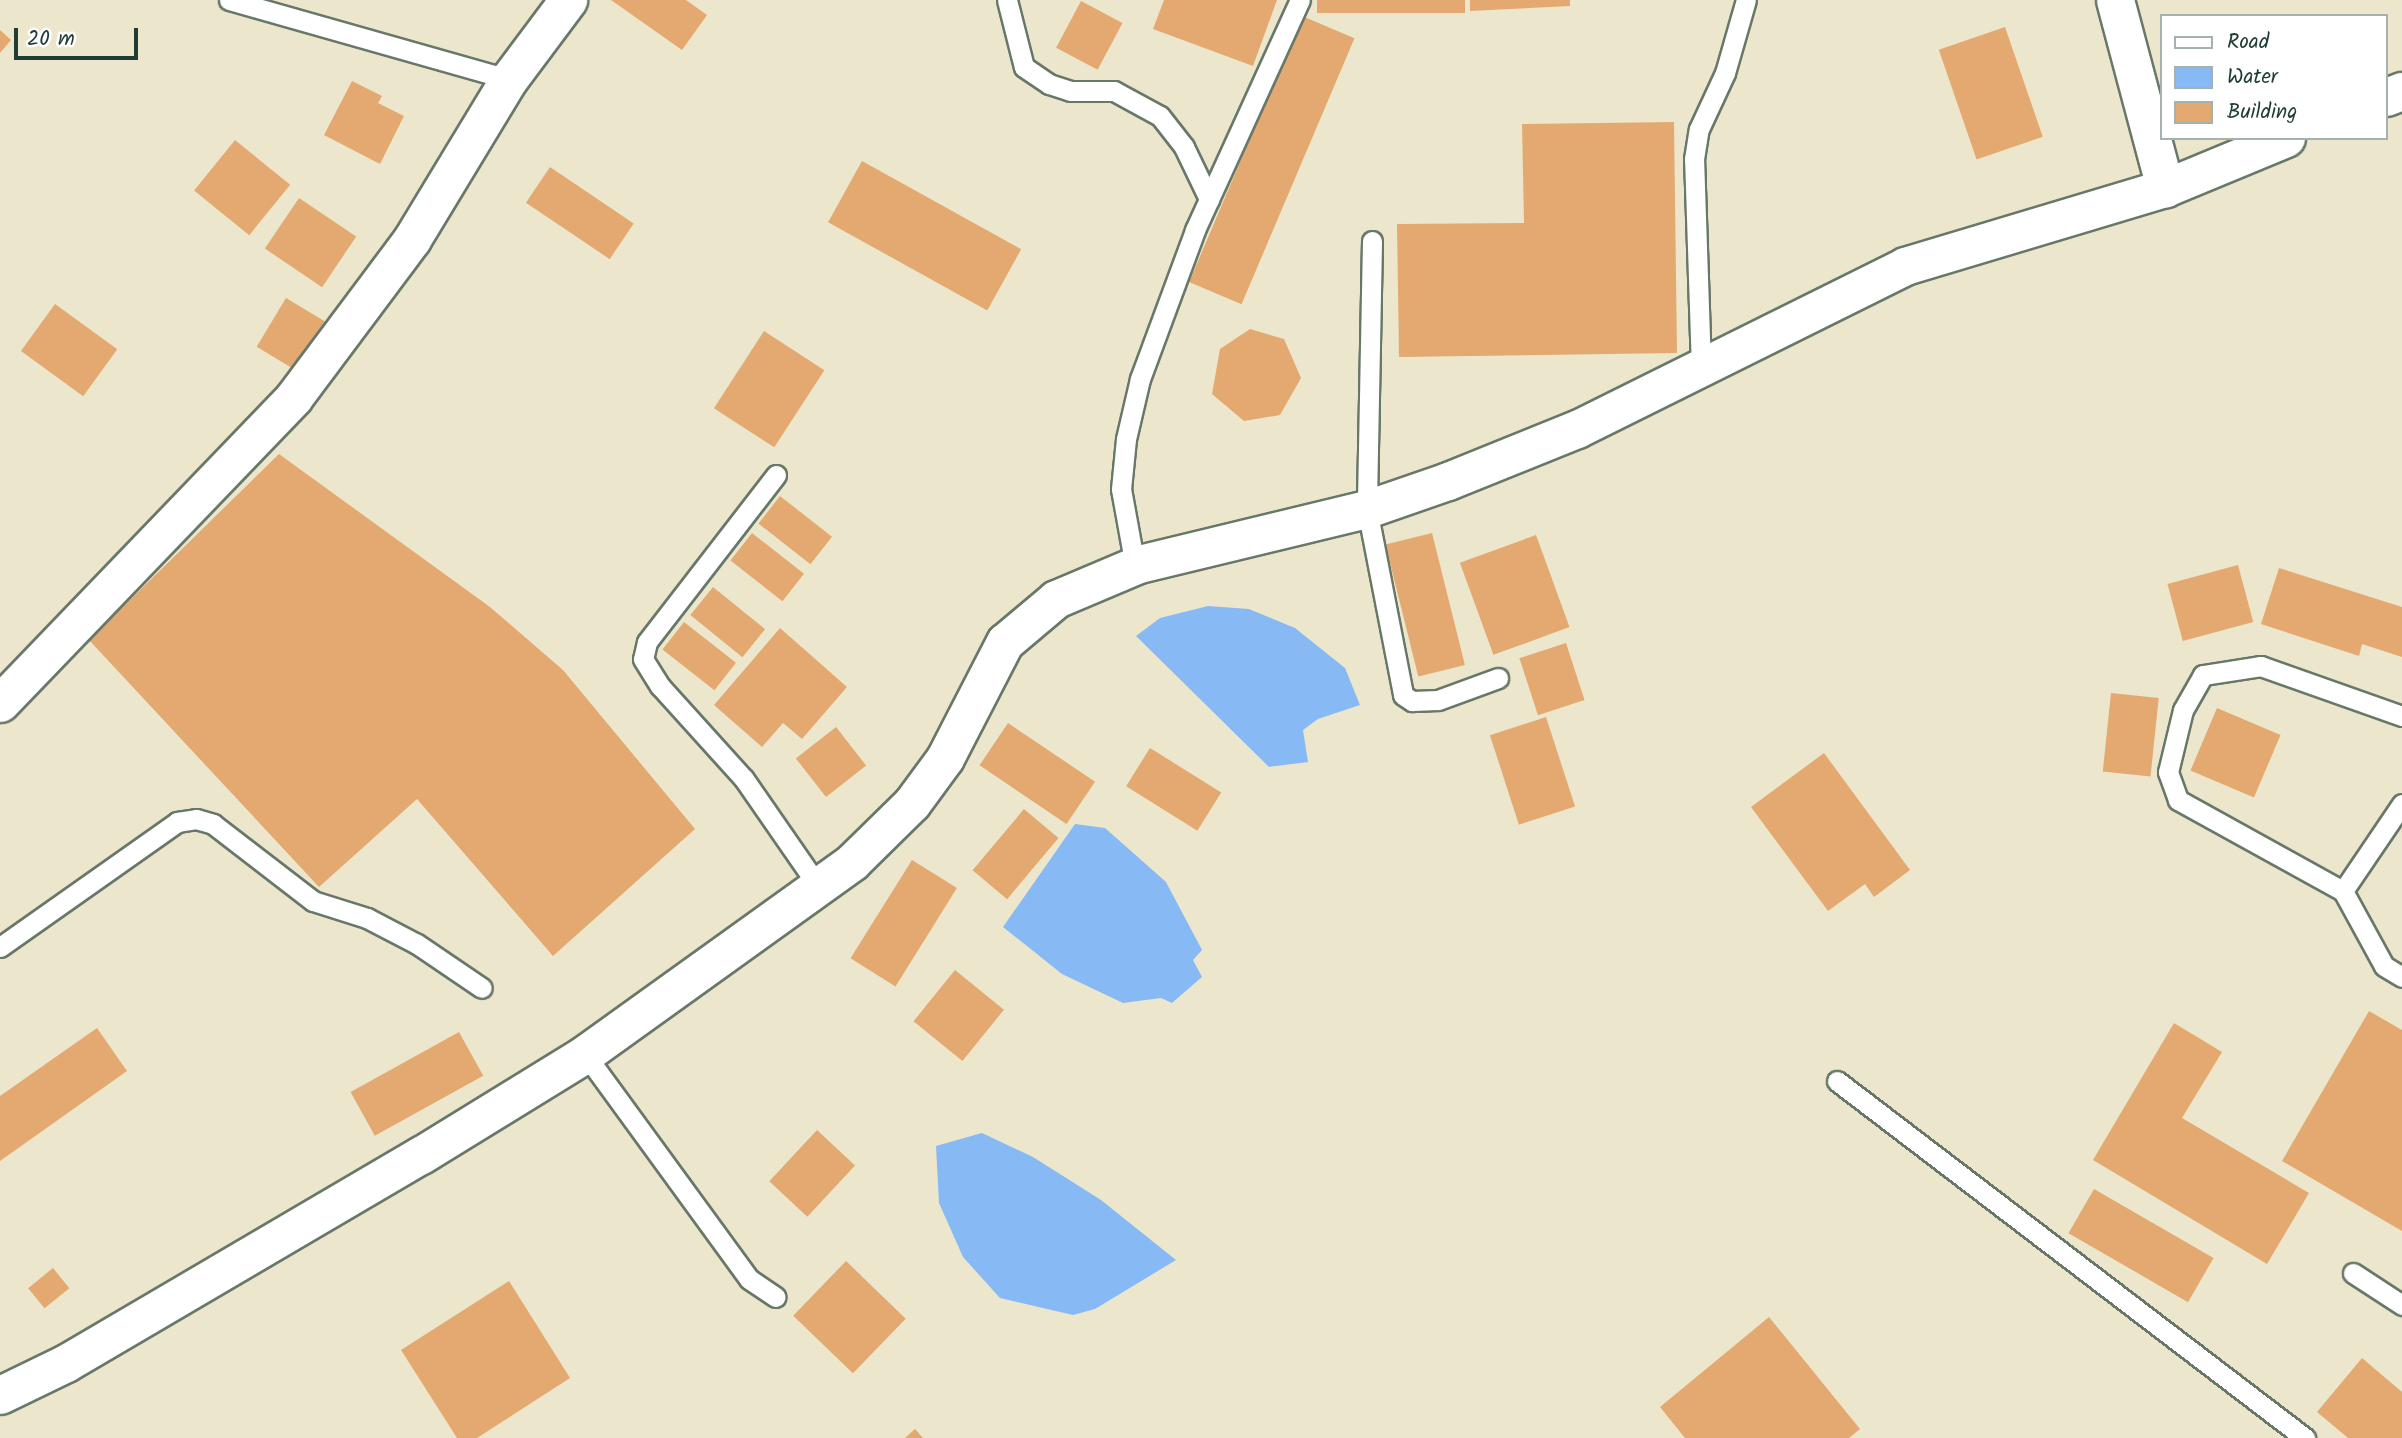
<!DOCTYPE html>
<html>
<head>
<meta charset="utf-8">
<style>
  body { margin:0 }
  #map { position:relative; width:2402px; height:1438px; overflow:hidden; background:#ece7cc; font-family:Kalam,sans-serif }
  div>[style] { position:absolute }
  [style*='--x'] { left:calc(var(--x)*1px); top:calc(var(--y)*1px); width:calc(var(--w)*1px); rotate:calc(var(--a)*1deg) }
  .water>* { inset:0; background:#87b9f4 }
  .building>* { inset:0; background:#e3a970; transform-origin:0 0 }
  .roads { filter:drop-shadow(2px 0 #677869) drop-shadow(-2px 0 #677869) drop-shadow(0 2px #677869) drop-shadow(0 -2px #677869) }
  .lane>* { height:19px; margin:-9.5px; padding:0 9.5px; transform-origin:9.5px; border-radius:9.5px; background:#fff }
  .street>* { height:37px; margin:-18.5px; padding:0 18.5px; transform-origin:18.5px; border-radius:18.5px; background:#fff }
  span { translate:-50% -50%; white-space:nowrap; text-align:center; line-height:1.15; -webkit-text-stroke:7px #fff; paint-order:stroke }
  .legend { position:absolute; left:2160px; top:14px; width:228px; height:126px; box-sizing:border-box; background:#fff; border:2px solid #a5b1ae; margin:0; padding:9px 12px; list-style:none; font-size:21px; color:#1f3d34 }
  .legend li { display:flex; align-items:center; gap:14px; height:35px }
  .legend b { width:35px; border:2px solid #a5b1ae }
  .scale { position:absolute; left:14px; top:28px; width:124px; height:32px; box-sizing:border-box; border:4px solid #1f3d34; border-top:0; padding-left:9px; font-size:21px; line-height:24px; white-space:nowrap; color:#1f3d34; -webkit-text-stroke:5px #fff; paint-order:stroke }
</style>
</head>
<body>
<div id="map">
  <div class="water">
    <div style="clip-path:polygon(1208px 606px,1249px 609px,1295px 628px,1345px 668px,1360px 705px,1318px 719px,1303px 730px,1308px 762px,1269px 767px,1136px 636px,1160px 618px)"></div>
    <div style="clip-path:polygon(1075px 824px,1105px 828px,1166px 882px,1202px 950px,1193px 960px,1202px 977px,1172px 1003px,1161px 998px,1123px 1003px,1062px 974px,1003px 927px)"></div>
    <div style="clip-path:polygon(982px 1133px,1033px 1157px,1101px 1200px,1176px 1260px,1095px 1309px,1073px 1315px,1000px 1298px,963px 1257px,939px 1203px,936px 1146px)"></div>
  </div>
  <div class="building">
    <div style="clip-path:polygon(611px 0,686px 0,707px 15px,682px 50px)"></div>
    <div style="clip-path:polygon(1164px 0,1277px 0,1253px 66px,1153px 29px)"></div>
    <div style="left:1317px;top:0;width:148px;height:13px"></div>
    <div style="clip-path:polygon(1470px 0,1570px 0,1570px 6px,1470px 11px)"></div>
    <div style="left:1081px;top:1px;width:47px;height:53px;rotate:28deg"></div>
    <div style="left:1302px;top:16px;width:57px;height:289px;rotate:23deg"></div>
    <div style="left:2005px;top:27px;width:116px;height:70px;rotate:71deg"></div>
    <div style="clip-path:polygon(0 30px,11px 40px,0 53px)"></div>
    <div style="clip-path:polygon(352px 81px,382px 96px,378px 103px,404px 116px,380px 164px,324px 135px)"></div>
    <div style="clip-path:polygon(1674px 122px,1677px 353px,1399px 357px,1397px 224px,1524px 223px,1522px 124px)"></div>
    <div style="left:235px;top:140px;width:71px;height:65px;rotate:39deg"></div>
    <div style="left:862px;top:161px;width:182px;height:70px;rotate:29deg"></div>
    <div style="left:550px;top:167px;width:101px;height:43px;rotate:34deg"></div>
    <div style="left:299px;top:198px;width:69px;height:61px;rotate:34deg"></div>
    <div style="left:286px;top:298px;width:49px;height:57px;rotate:31deg"></div>
    <div style="left:55px;top:304px;width:77px;height:58px;rotate:36deg"></div>
    <div style="clip-path:polygon(1250px 329px,1284px 339px,1301px 378px,1280px 415px,1244px 421px,1212px 394px,1220px 349px)"></div>
    <div style="left:764px;top:331px;width:72px;height:92px;rotate:33deg"></div>
    <div style="clip-path:polygon(279px 454px,490px 607px,563px 670px,695px 829px,553px 956px,417px 799px,319px 887px,89px 640px)"></div>
    <div style="left:780px;top:496px;width:66px;height:35px;rotate:38deg"></div>
    <div style="left:752px;top:533px;width:66px;height:35px;rotate:38deg"></div>
    <div style="left:1432px;top:533px;width:136px;height:48px;rotate:76deg"></div>
    <div style="left:1536px;top:535px;width:98px;height:81px;rotate:70deg"></div>
    <div style="left:2238px;top:565px;width:59px;height:73px;rotate:75deg"></div>
    <div style="clip-path:polygon(2279px 568px,2402px 607px,2402px 657px,2362px 644px,2359px 656px,2261px 624px)"></div>
    <div style="left:713px;top:587px;width:67px;height:36px;rotate:39deg"></div>
    <div style="left:684px;top:622px;width:66px;height:35px;rotate:38deg"></div>
    <div style="clip-path:polygon(780px 628px,847px 687px,802px 739px,783px 723px,762px 747px,714px 705px)"></div>
    <div style="left:1566px;top:643px;width:60px;height:49px;rotate:72deg"></div>
    <div style="left:2111px;top:693px;width:48px;height:79px;rotate:6deg"></div>
    <div style="left:2217px;top:708px;width:69px;height:68px;rotate:23deg"></div>
    <div style="left:1546px;top:717px;width:94px;height:59px;rotate:72deg"></div>
    <div style="left:1008px;top:723px;width:105px;height:51px;rotate:34deg"></div>
    <div style="left:836px;top:727px;width:49px;height:51px;rotate:52deg"></div>
    <div style="left:1150px;top:748px;width:84px;height:45px;rotate:32deg"></div>
    <div style="clip-path:polygon(1824px 753px,1910px 870px,1874px 897px,1865px 884px,1828px 911px,1751px 807px)"></div>
    <div style="left:1024px;top:809px;width:45px;height:80px;rotate:40deg"></div>
    <div style="left:912px;top:860px;width:53px;height:116px;rotate:32deg"></div>
    <div style="left:955px;top:970px;width:63px;height:66px;rotate:39deg"></div>
    <div style="clip-path:polygon(2369px 1011px,2402px 1030px,2402px 1231px,2282px 1161px)"></div>
    <div style="clip-path:polygon(2174px 1023px,2222px 1052px,2182px 1118px,2309px 1193px,2267px 1264px,2093px 1160px)"></div>
    <div style="clip-path:polygon(97px 1028px,127px 1071px,0 1161px,0 1096px)"></div>
    <div style="left:459px;top:1032px;width:50px;height:124px;rotate:61deg"></div>
    <div style="left:817px;top:1130px;width:52px;height:70px;rotate:43deg"></div>
    <div style="left:2094px;top:1189px;width:138px;height:51px;rotate:30deg"></div>
    <div style="left:846px;top:1261px;width:83px;height:76px;rotate:44deg"></div>
    <div style="left:53px;top:1268px;width:26px;height:32px;rotate:51deg"></div>
    <div style="clip-path:polygon(509px 1281px,570px 1378px,477px 1438px,457px 1438px,401px 1350px)"></div>
    <div style="clip-path:polygon(1769px 1317px,1860px 1429px,1849px 1438px,1685px 1438px,1660px 1407px)"></div>
    <div style="clip-path:polygon(2362px 1358px,2402px 1392px,2402px 1438px,2348px 1438px,2317px 1412px)"></div>
    <div style="clip-path:polygon(915px 1429px,923px 1438px,905px 1438px)"></div>
  </div>
  <div class="roads">
    <div class="lane">
      <div style="--x:229;--y:0;--w:291;--a:15.8"></div>
      <div style="--x:1007;--y:0;--w:69;--a:75.8"></div>
      <div style="--x:1024;--y:67;--w:30;--a:34"></div>
      <div style="--x:1049;--y:84;--w:22;--a:18"></div>
      <div style="--x:1070;--y:91;--w:44;--a:0"></div>
      <div style="--x:1114;--y:91;--w:52;--a:28.5"></div>
      <div style="--x:1160;--y:116;--w:39;--a:52"></div>
      <div style="--x:1184;--y:147;--w:58;--a:64.3"></div>
      <div style="--x:1372;--y:241;--w:268;--a:91.1"></div>
      <div style="--x:1367;--y:509;--w:189;--a:79"></div>
      <div style="--x:1403;--y:695;--w:11;--a:34"></div>
      <div style="--x:1412;--y:701;--w:26;--a:-2"></div>
      <div style="--x:1438;--y:700;--w:64;--a:-20.1"></div>
      <div style="--x:1701;--y:368;--w:209;--a:-91.9"></div>
      <div style="--x:1694;--y:159;--w:30;--a:-81"></div>
      <div style="--x:1699;--y:129;--w:62;--a:-65.1"></div>
      <div style="--x:1725;--y:73;--w:76;--a:-74"></div>
      <div style="--x:776;--y:475;--w:211;--a:127.7"></div>
      <div style="--x:647;--y:642;--w:17;--a:103"></div>
      <div style="--x:643;--y:659;--w:32;--a:58"></div>
      <div style="--x:660;--y:686;--w:125;--a:47.9"></div>
      <div style="--x:744;--y:779;--w:130;--a:55.3"></div>
      <div style="--x:1135;--y:566;--w:78;--a:-100.3"></div>
      <div style="--x:1121;--y:489;--w:50;--a:-84.3"></div>
      <div style="--x:1126;--y:439;--w:62;--a:-76.9"></div>
      <div style="--x:1140;--y:379;--w:159;--a:-69.7"></div>
      <div style="--x:1195;--y:230;--w:253;--a:-65.5"></div>
      <div style="--x:2402;--y:716;--w:150;--a:-160.5"></div>
      <div style="--x:2261;--y:666;--w:59;--a:171.2"></div>
      <div style="--x:2203;--y:675;--w:40;--a:119.7"></div>
      <div style="--x:2183;--y:710;--w:64;--a:103.6"></div>
      <div style="--x:2168;--y:772;--w:30;--a:70"></div>
      <div style="--x:2178;--y:800;--w:188;--a:28.9"></div>
      <div style="--x:2343;--y:891;--w:85;--a:61.3"></div>
      <div style="--x:2384;--y:966;--w:21;--a:31"></div>
      <div style="--x:2343;--y:891;--w:105;--a:-55.9"></div>
      <div style="--x:0;--y:947;--w:217;--a:-35.2"></div>
      <div style="--x:177;--y:822;--w:19;--a:-9"></div>
      <div style="--x:196;--y:819;--w:18;--a:16"></div>
      <div style="--x:213;--y:824;--w:126;--a:37.6"></div>
      <div style="--x:313;--y:901;--w:57;--a:17.5"></div>
      <div style="--x:367;--y:918;--w:56;--a:27.5"></div>
      <div style="--x:417;--y:944;--w:78;--a:34.1"></div>
      <div style="--x:585;--y:1054;--w:278;--a:53.9"></div>
      <div style="--x:749;--y:1279;--w:32;--a:34"></div>
      <div style="--x:1837;--y:1081;--w:589;--a:37.34"></div>
      <div style="--x:2353;--y:1273;--w:59;--a:33.1"></div>
    </div>
    <div class="street">
      <div style="--x:2115;--y:0;--w:195;--a:75.1"></div>
      <div style="--x:2386;--y:97;--w:17;--a:-21"></div>
      <div style="--x:0;--y:703;--w:424;--a:-46.1"></div>
      <div style="--x:294;--y:397;--w:197;--a:-53.2"></div>
      <div style="--x:412;--y:239;--w:187;--a:-58.8"></div>
      <div style="--x:509;--y:79;--w:99;--a:-53.2"></div>
      <div style="--x:0;--y:1395;--w:73;--a:-25.9"></div>
      <div style="--x:66;--y:1363;--w:411;--a:-30.4"></div>
      <div style="--x:421;--y:1155;--w:193;--a:-31.6"></div>
      <div style="--x:585;--y:1054;--w:329;--a:-35.7"></div>
      <div style="--x:852;--y:862;--w:84;--a:-44.5"></div>
      <div style="--x:912;--y:803;--w:56;--a:-53.7"></div>
      <div style="--x:945;--y:758;--w:131;--a:-62.7"></div>
      <div style="--x:1005;--y:642;--w:67;--a:-40.1"></div>
      <div style="--x:1056;--y:599;--w:90;--a:-22.9"></div>
      <div style="--x:1139;--y:564;--w:235;--a:-13.6"></div>
      <div style="--x:1367;--y:509;--w:86;--a:-19.1"></div>
      <div style="--x:1448;--y:481;--w:139;--a:-22"></div>
      <div style="--x:1577;--y:429;--w:366;--a:-26.4"></div>
      <div style="--x:1905;--y:266;--w:271;--a:-16.7"></div>
      <div style="--x:2165;--y:188;--w:131;--a:-22.5"></div>
    </div>
  </div>
  <ul class="legend">
  <li><b style="height:9px;background:#fff"></b>Road</li>
  <li><b style="height:19px;background:#87b9f4"></b>Water</li>
  <li><b style="height:19px;background:#e3a970"></b>Building</li>
  </ul>
  <div class="scale">20 m</div>
</div>
</body>
</html>
